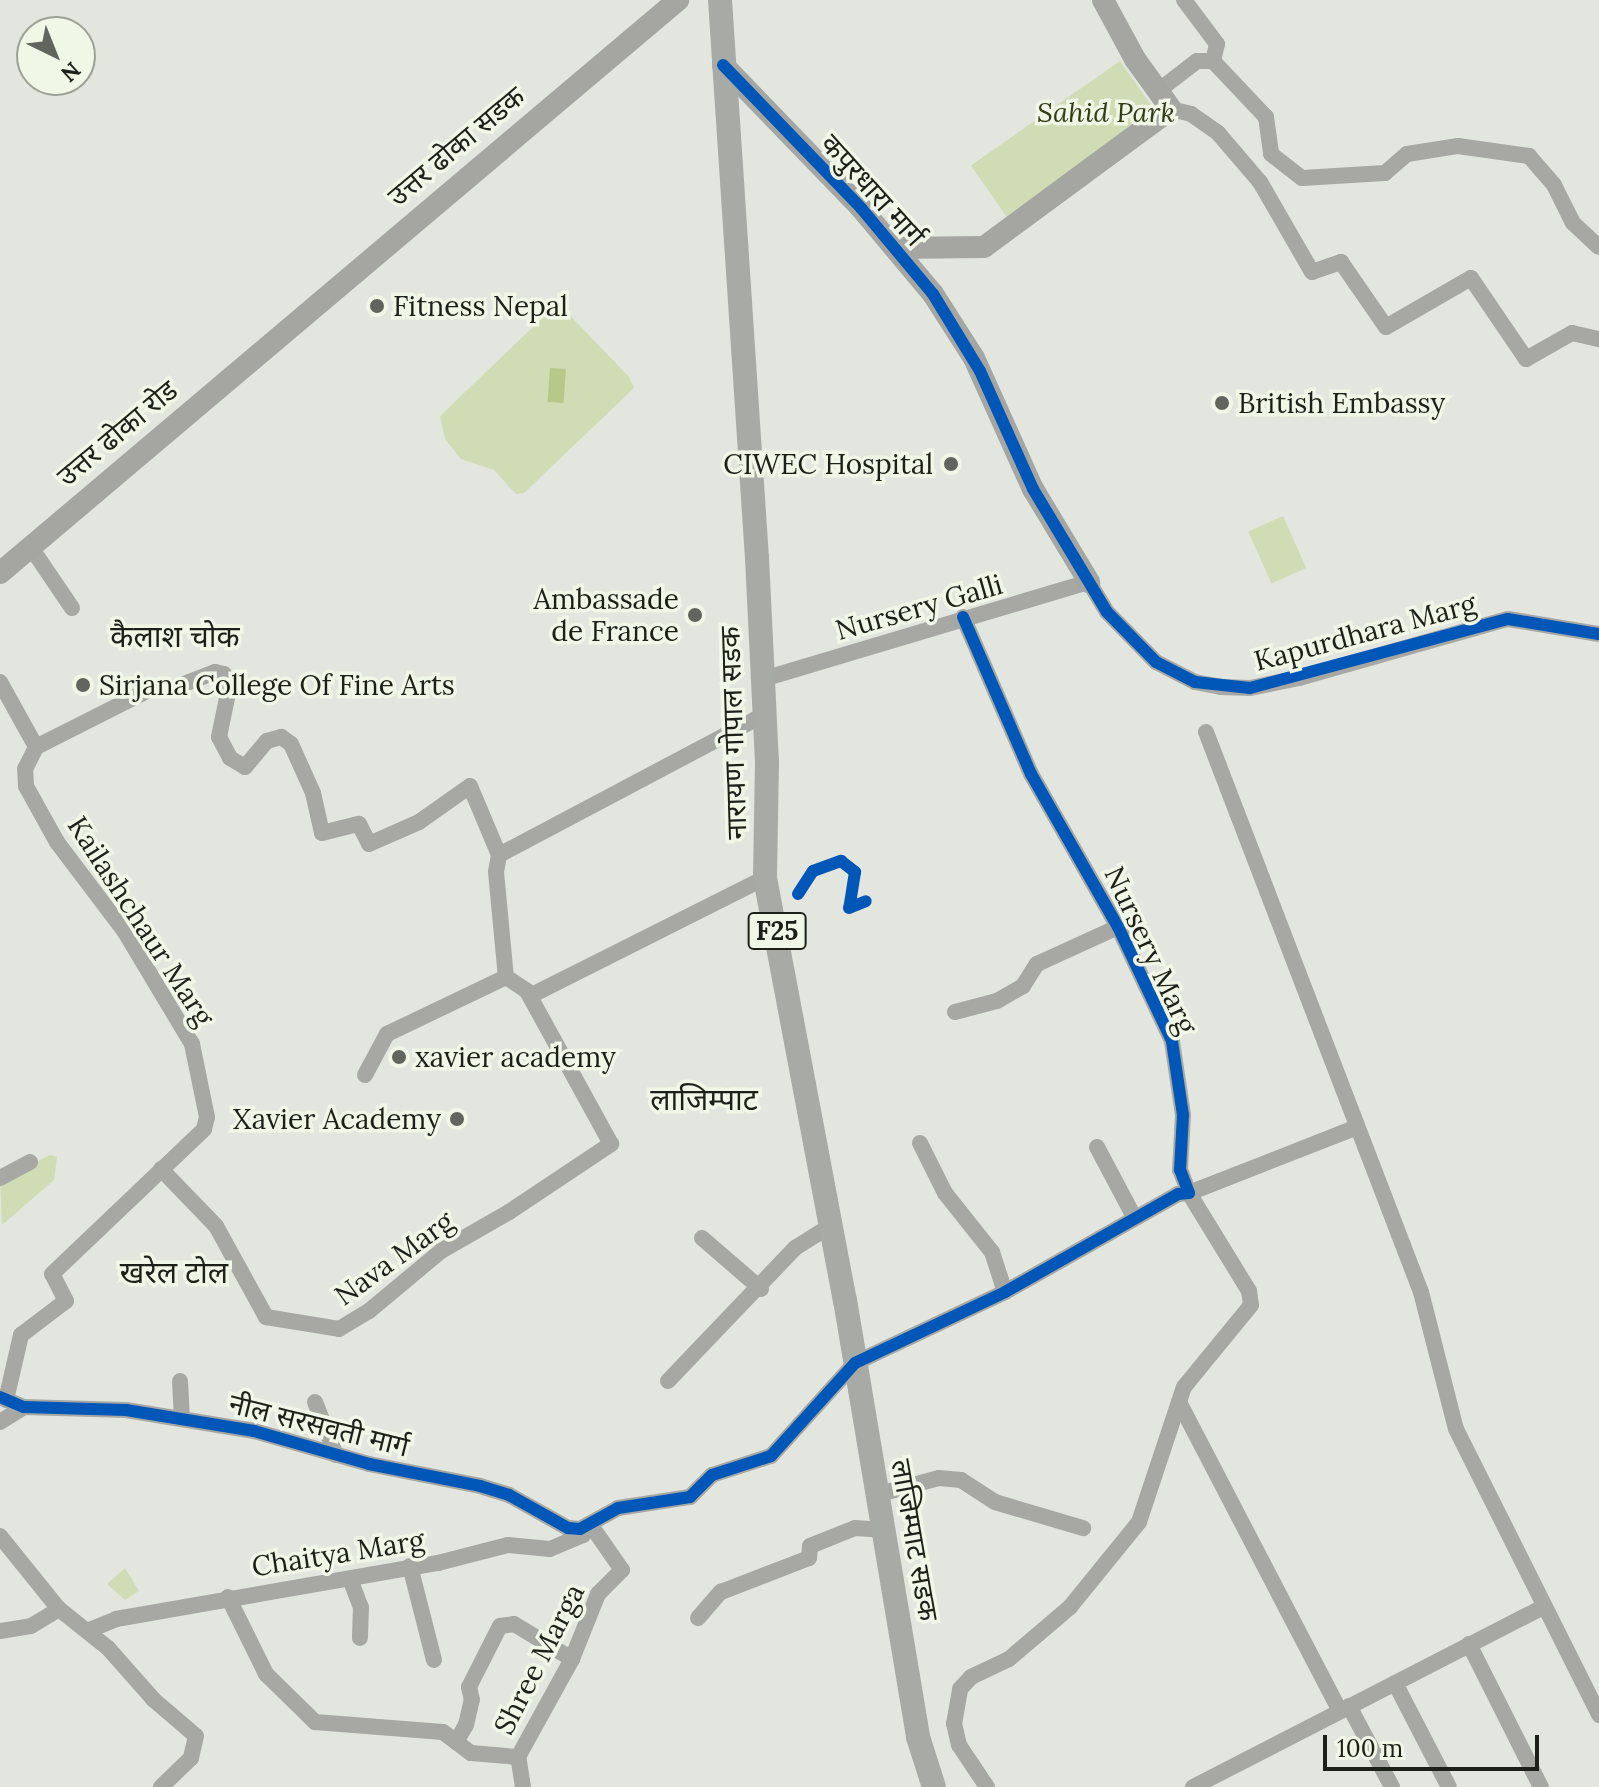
<!DOCTYPE html>
<html>
<head>
<meta charset="utf-8">
<style>
  body { margin:0 }
  #map { position:relative; width:1599px; height:1787px; overflow:hidden; background:#e3e6de; font-family:Lora,"Noto Sans Devanagari",serif }
  div>[style] { position:absolute }
  [style*='--x'] { left:calc(var(--x)*1px); top:calc(var(--y)*1px); width:calc(var(--w)*1px); rotate:calc(var(--a)*1deg) }
  .green>* { inset:0; background:#cfdcb4; transform-origin:0 0 }
  .water>* { inset:0; background:#b6c989; transform-origin:0 0 }
  .street>* { height:16px; margin:-8px; padding:0 8px; transform-origin:8px; border-radius:8px; background:#a7a8a3 }
  .secondary>* { height:22px; margin:-11px; padding:0 11px; transform-origin:11px; border-radius:11px; background:#a5a6a2 }
  .primary>* { height:24px; margin:-12px; padding:0 12px; transform-origin:12px; border-radius:12px; background:#a8aaa5 }
  .cycleway>* { height:12px; margin:-6px; padding:0 6px; transform-origin:6px; border-radius:6px; background:#0057b8 }
  .dots>* { width:22px; height:22px; translate:-50% -50%; box-sizing:border-box; border:4px solid #f1f7e7; border-radius:50% }
  span { translate:-50% -50%; white-space:nowrap; text-align:center; line-height:1.15; -webkit-text-stroke:7px #f1f7e7; paint-order:stroke }
  .shield-label span { padding:2px 6px; background:#f1f7e7; border:2px solid; border-radius:6px; -webkit-text-stroke-width:0 }
  .shield-label { font-size:26px; color:#1d1f19; font-weight:700 }
  .park-label { font-size:28px; color:#333e18; font-style:italic }
  .street-label { font-size:28px; color:#1d1f19 }
  .poi-label { font-size:28px; color:#1d1f19 }
  .left { translate:0 -50%; text-align:left }
  .right { translate:-100% -50%; text-align:right }
  .neighbourhood-label { font-size:30px; color:#1d1f19 }
  .north { position:absolute; left:16px; top:16px; width:80px; height:80px; box-sizing:border-box; background:#f1f7e7; border:2px solid #9ca195; border-radius:50%; rotate:137deg; font-size:22px; font-weight:700; line-height:32px; text-align:center; color:#1d1f19 }
  .north::after { content:''; display:block; margin:auto; width:28px; height:36px; background:#62655e; clip-path:polygon(50% 0,100% 100%,50% 72%,0 100%) }
  .scale { position:absolute; left:1323px; top:1735px; width:216px; height:36px; box-sizing:border-box; border:4px solid #1d1f19; border-top:0; padding-left:10px; font-size:24px; line-height:28px; white-space:nowrap; color:#1d1f19; -webkit-text-stroke:6px #f1f7e7; paint-order:stroke }
</style>
</head>
<body>
<div id="map">
  <div class="green">
    <div style="left:1120px;top:61px;width:62px;height:182px;rotate:55deg"></div>
    <div style="clip-path:polygon(558px 303px,629px 377px,634px 388px,524px 493px,516px 494px,494px 470px,461px 459px,445px 439px,440px 416px)"></div>
    <div style="left:1283px;top:516px;width:57px;height:38px;rotate:66deg"></div>
    <div style="clip-path:polygon(50px 1155px,57px 1157px,54px 1180px,2px 1225px,0 1180px)"></div>
    <div style="clip-path:polygon(125px 1568px,139px 1591px,125px 1600px,107px 1584px)"></div>
  </div>
  <div class="water">
    <div style="left:550px;top:368px;width:16px;height:34px;rotate:4deg"></div>
  </div>
  <div class="street">
    <div style="--x:1184;--y:0;--w:55;--a:53.1"></div>
    <div style="--x:1217;--y:44;--w:17;--a:103"></div>
    <div style="--x:1158;--y:91;--w:49;--a:-37.6"></div>
    <div style="--x:1197;--y:61;--w:16;--a:0"></div>
    <div style="--x:1213;--y:61;--w:77;--a:46.6"></div>
    <div style="--x:1266;--y:117;--w:37;--a:82"></div>
    <div style="--x:1271;--y:154;--w:39;--a:38"></div>
    <div style="--x:1302;--y:178;--w:83;--a:-3.4"></div>
    <div style="--x:1385;--y:173;--w:29;--a:-41"></div>
    <div style="--x:1407;--y:154;--w:52;--a:-8.9"></div>
    <div style="--x:1458;--y:146;--w:72;--a:8"></div>
    <div style="--x:1529;--y:156;--w:38;--a:49"></div>
    <div style="--x:1554;--y:185;--w:42;--a:63.4"></div>
    <div style="--x:1573;--y:223;--w:35;--a:43"></div>
    <div style="--x:1171;--y:109;--w:21;--a:14"></div>
    <div style="--x:1191;--y:114;--w:33;--a:35"></div>
    <div style="--x:1218;--y:133;--w:65;--a:49.4"></div>
    <div style="--x:1260;--y:182;--w:104;--a:60"></div>
    <div style="--x:1312;--y:272;--w:31;--a:-19"></div>
    <div style="--x:1341;--y:262;--w:79;--a:55.3"></div>
    <div style="--x:1386;--y:327;--w:98;--a:-30"></div>
    <div style="--x:1471;--y:278;--w:98;--a:55.8"></div>
    <div style="--x:1526;--y:359;--w:53;--a:-29.5"></div>
    <div style="--x:1572;--y:333;--w:28;--a:13"></div>
    <div style="--x:30;--y:546;--w:75;--a:55.9"></div>
    <div style="--x:763;--y:679;--w:340;--a:-16.6"></div>
    <div style="--x:1089;--y:582;--w:35;--a:59"></div>
    <div style="--x:1107;--y:612;--w:70;--a:45.6"></div>
    <div style="--x:1156;--y:662;--w:44;--a:27.1"></div>
    <div style="--x:1195;--y:682;--w:26;--a:11"></div>
    <div style="--x:1221;--y:687;--w:29;--a:2"></div>
    <div style="--x:1250;--y:688;--w:50;--a:-11.5"></div>
    <div style="--x:1299;--y:678;--w:217;--a:-15.8"></div>
    <div style="--x:1508;--y:619;--w:92;--a:9.4"></div>
    <div style="--x:0;--y:682;--w:74;--a:61"></div>
    <div style="--x:1206;--y:732;--w:600;--a:69"></div>
    <div style="--x:1421;--y:1292;--w:141;--a:75.7"></div>
    <div style="--x:1456;--y:1429;--w:320;--a:63.4"></div>
    <div style="--x:36;--y:747;--w:129;--a:-26.8"></div>
    <div style="--x:151;--y:689;--w:25;--a:-5"></div>
    <div style="--x:176;--y:687;--w:42;--a:-21"></div>
    <div style="--x:215;--y:672;--w:9;--a:13"></div>
    <div style="--x:224;--y:674;--w:19;--a:78"></div>
    <div style="--x:228;--y:693;--w:45;--a:101.6"></div>
    <div style="--x:219;--y:737;--w:24;--a:62"></div>
    <div style="--x:230;--y:758;--w:17;--a:31"></div>
    <div style="--x:245;--y:767;--w:34;--a:-50"></div>
    <div style="--x:267;--y:741;--w:15;--a:-16"></div>
    <div style="--x:281;--y:737;--w:12;--a:35"></div>
    <div style="--x:291;--y:744;--w:54;--a:65.8"></div>
    <div style="--x:313;--y:793;--w:41;--a:77.3"></div>
    <div style="--x:322;--y:833;--w:38;--a:-14"></div>
    <div style="--x:359;--y:824;--w:22;--a:63"></div>
    <div style="--x:369;--y:844;--w:55;--a:-23.7"></div>
    <div style="--x:419;--y:822;--w:62;--a:-35.2"></div>
    <div style="--x:470;--y:786;--w:75;--a:67.2"></div>
    <div style="--x:499;--y:855;--w:17;--a:100"></div>
    <div style="--x:496;--y:872;--w:105;--a:84.6"></div>
    <div style="--x:499;--y:855;--w:299;--a:-27.9"></div>
    <div style="--x:530;--y:996;--w:263;--a:-26.7"></div>
    <div style="--x:955;--y:1012;--w:43;--a:-14.7"></div>
    <div style="--x:997;--y:1001;--w:30;--a:-30"></div>
    <div style="--x:1023;--y:986;--w:26;--a:-58"></div>
    <div style="--x:1037;--y:964;--w:89;--a:-24.6"></div>
    <div style="--x:365;--y:1075;--w:47;--a:-61.8"></div>
    <div style="--x:387;--y:1034;--w:132;--a:-25.6"></div>
    <div style="--x:920;--y:1143;--w:56;--a:63.4"></div>
    <div style="--x:945;--y:1193;--w:75;--a:51.5"></div>
    <div style="--x:992;--y:1252;--w:42;--a:72"></div>
    <div style="--x:1097;--y:1147;--w:79;--a:62.1"></div>
    <div style="--x:161;--y:1169;--w:79;--a:46"></div>
    <div style="--x:216;--y:1226;--w:104;--a:61.2"></div>
    <div style="--x:266;--y:1317;--w:74;--a:9.3"></div>
    <div style="--x:339;--y:1329;--w:35;--a:-31"></div>
    <div style="--x:369;--y:1311;--w:94;--a:-39.8"></div>
    <div style="--x:441;--y:1251;--w:78;--a:-29.8"></div>
    <div style="--x:509;--y:1212;--w:123;--a:-33.7"></div>
    <div style="--x:611;--y:1144;--w:175;--a:-118.8"></div>
    <div style="--x:527;--y:991;--w:25;--a:-146"></div>
    <div style="--x:0;--y:1178;--w:34;--a:-28"></div>
    <div style="--x:702;--y:1238;--w:78;--a:40.8"></div>
    <div style="--x:180;--y:1381;--w:35;--a:87"></div>
    <div style="--x:668;--y:1381;--w:184;--a:-46.3"></div>
    <div style="--x:795;--y:1248;--w:40;--a:-32"></div>
    <div style="--x:0;--y:1397;--w:26;--a:23"></div>
    <div style="--x:24;--y:1407;--w:102;--a:1.7"></div>
    <div style="--x:126;--y:1410;--w:130;--a:9.3"></div>
    <div style="--x:254;--y:1431;--w:120;--a:16"></div>
    <div style="--x:369;--y:1464;--w:113;--a:11.2"></div>
    <div style="--x:480;--y:1486;--w:30;--a:17"></div>
    <div style="--x:509;--y:1495;--w:68;--a:29.2"></div>
    <div style="--x:568;--y:1528;--w:12;--a:5"></div>
    <div style="--x:580;--y:1529;--w:43;--a:-28.9"></div>
    <div style="--x:618;--y:1508;--w:73;--a:-8.7"></div>
    <div style="--x:690;--y:1497;--w:31;--a:-45"></div>
    <div style="--x:712;--y:1475;--w:62;--a:-17.9"></div>
    <div style="--x:771;--y:1456;--w:125;--a:-47.9"></div>
    <div style="--x:855;--y:1363;--w:166;--a:-25.3"></div>
    <div style="--x:1005;--y:1292;--w:199;--a:-29.5"></div>
    <div style="--x:1178;--y:1194;--w:11;--a:-5"></div>
    <div style="--x:1189;--y:1193;--w:25;--a:-111"></div>
    <div style="--x:1180;--y:1170;--w:55;--a:-86.9"></div>
    <div style="--x:1183;--y:1115;--w:75;--a:-98.5"></div>
    <div style="--x:1172;--y:1041;--w:126;--a:-115.3"></div>
    <div style="--x:1118;--y:927;--w:176;--a:-119.6"></div>
    <div style="--x:1031;--y:774;--w:171;--a:-113.4"></div>
    <div style="--x:6;--y:1400;--w:67;--a:-77"></div>
    <div style="--x:21;--y:1335;--w:56;--a:-37.1"></div>
    <div style="--x:66;--y:1301;--w:30;--a:-117"></div>
    <div style="--x:52;--y:1274;--w:210;--a:-43.6"></div>
    <div style="--x:204;--y:1129;--w:12;--a:-76"></div>
    <div style="--x:207;--y:1117;--w:75;--a:-101.6"></div>
    <div style="--x:192;--y:1044;--w:131;--a:-120.9"></div>
    <div style="--x:125;--y:932;--w:113;--a:-127.1"></div>
    <div style="--x:57;--y:842;--w:64;--a:-119"></div>
    <div style="--x:26;--y:786;--w:17;--a:-93"></div>
    <div style="--x:25;--y:769;--w:25;--a:-63"></div>
    <div style="--x:315;--y:1402;--w:57;--a:68.4"></div>
    <div style="--x:1179;--y:1402;--w:348;--a:62.5"></div>
    <div style="--x:0;--y:1422;--w:28;--a:-32"></div>
    <div style="--x:876;--y:1495;--w:65;--a:-15.1"></div>
    <div style="--x:939;--y:1478;--w:22;--a:5"></div>
    <div style="--x:961;--y:1480;--w:40;--a:32.9"></div>
    <div style="--x:995;--y:1502;--w:92;--a:16.5"></div>
    <div style="--x:0;--y:1536;--w:94;--a:51.1"></div>
    <div style="--x:59;--y:1609;--w:63;--a:38.5"></div>
    <div style="--x:108;--y:1648;--w:69;--a:48.5"></div>
    <div style="--x:154;--y:1700;--w:55;--a:40.6"></div>
    <div style="--x:196;--y:1736;--w:23;--a:103"></div>
    <div style="--x:191;--y:1758;--w:42;--a:136"></div>
    <div style="--x:410;--y:1566;--w:97;--a:75.7"></div>
    <div style="--x:350;--y:1579;--w:30;--a:69"></div>
    <div style="--x:361;--y:1607;--w:31;--a:92"></div>
    <div style="--x:228;--y:1597;--w:86;--a:63.7"></div>
    <div style="--x:266;--y:1674;--w:69;--a:44.4"></div>
    <div style="--x:315;--y:1722;--w:128;--a:4.5"></div>
    <div style="--x:443;--y:1732;--w:35;--a:37"></div>
    <div style="--x:471;--y:1753;--w:47;--a:4.9"></div>
    <div style="--x:698;--y:1618;--w:35;--a:-49"></div>
    <div style="--x:721;--y:1592;--w:94;--a:-21.1"></div>
    <div style="--x:809;--y:1558;--w:12;--a:-85"></div>
    <div style="--x:810;--y:1546;--w:48;--a:-21.8"></div>
    <div style="--x:855;--y:1528;--w:27;--a:4"></div>
    <div style="--x:0;--y:1631;--w:31;--a:-9"></div>
    <div style="--x:31;--y:1626;--w:33;--a:-31"></div>
    <div style="--x:87;--y:1631;--w:31;--a:-22"></div>
    <div style="--x:116;--y:1619;--w:327;--a:-9.9"></div>
    <div style="--x:438;--y:1563;--w:72;--a:-14.4"></div>
    <div style="--x:508;--y:1545;--w:42;--a:5.4"></div>
    <div style="--x:550;--y:1549;--w:36;--a:-23"></div>
    <div style="--x:583;--y:1535;--w:13;--a:-58"></div>
    <div style="--x:1469;--y:1644;--w:160;--a:63.3"></div>
    <div style="--x:1395;--y:1683;--w:117;--a:62.6"></div>
    <div style="--x:1349;--y:1706;--w:92;--a:62"></div>
    <div style="--x:456;--y:1742;--w:20;--a:-60"></div>
    <div style="--x:466;--y:1725;--w:26;--a:-77"></div>
    <div style="--x:472;--y:1700;--w:13;--a:-103"></div>
    <div style="--x:469;--y:1687;--w:68;--a:-63.1"></div>
    <div style="--x:500;--y:1626;--w:14;--a:-8"></div>
    <div style="--x:514;--y:1624;--w:68;--a:31.1"></div>
    <div style="--x:523;--y:1787;--w:30;--a:-99"></div>
    <div style="--x:518;--y:1757;--w:112;--a:-61.1"></div>
    <div style="--x:572;--y:1659;--w:70;--a:-68.2"></div>
    <div style="--x:598;--y:1594;--w:34;--a:-45"></div>
    <div style="--x:622;--y:1570;--w:56;--a:-124.8"></div>
    <div style="--x:987;--y:1787;--w:50;--a:-123.7"></div>
    <div style="--x:959;--y:1745;--w:22;--a:-103"></div>
    <div style="--x:954;--y:1724;--w:36;--a:-80"></div>
    <div style="--x:960;--y:1689;--w:16;--a:-47"></div>
    <div style="--x:971;--y:1677;--w:42;--a:-25.3"></div>
    <div style="--x:1009;--y:1659;--w:80;--a:-40.4"></div>
    <div style="--x:1070;--y:1607;--w:109;--a:-50.9"></div>
    <div style="--x:1139;--y:1522;--w:142;--a:-71.6"></div>
    <div style="--x:1184;--y:1387;--w:106;--a:-50.7"></div>
    <div style="--x:1251;--y:1305;--w:14;--a:-98"></div>
    <div style="--x:1249;--y:1291;--w:115;--a:-121.5"></div>
    <div style="--x:1189;--y:1193;--w:178;--a:-21.4"></div>
    <div style="--x:1193;--y:1787;--w:394;--a:-27.2"></div>
  </div>
  <div class="secondary">
    <div style="--x:723;--y:65;--w:199;--a:46"></div>
    <div style="--x:861;--y:208;--w:112;--a:50.1"></div>
    <div style="--x:933;--y:294;--w:76;--a:57.4"></div>
    <div style="--x:974;--y:358;--w:144;--a:65.8"></div>
    <div style="--x:1033;--y:489;--w:109;--a:58.9"></div>
    <div style="--x:896;--y:248;--w:88;--a:-0.7"></div>
    <div style="--x:984;--y:247;--w:232;--a:-36.4"></div>
    <div style="--x:1171;--y:109;--w:62;--a:-125.8"></div>
    <div style="--x:1135;--y:59;--w:67;--a:-118.5"></div>
    <div style="--x:0;--y:573;--w:888;--a:-40.2"></div>
  </div>
  <div class="primary">
    <div style="--x:720;--y:0;--w:559;--a:86.21"></div>
    <div style="--x:757;--y:558;--w:204;--a:87.2"></div>
    <div style="--x:767;--y:762;--w:116;--a:91"></div>
    <div style="--x:765;--y:878;--w:430;--a:79.3"></div>
    <div style="--x:845;--y:1300;--w:443;--a:80.5"></div>
    <div style="--x:918;--y:1737;--w:52;--a:72.3"></div>
  </div>
  <div class="cycleway">
    <div style="--x:723;--y:65;--w:199;--a:46"></div>
    <div style="--x:861;--y:208;--w:112;--a:50.1"></div>
    <div style="--x:933;--y:294;--w:90;--a:58.6"></div>
    <div style="--x:980;--y:371;--w:129;--a:65.8"></div>
    <div style="--x:1033;--y:489;--w:144;--a:59"></div>
    <div style="--x:1107;--y:612;--w:70;--a:45.6"></div>
    <div style="--x:1156;--y:662;--w:44;--a:27.1"></div>
    <div style="--x:1195;--y:682;--w:55;--a:6.2"></div>
    <div style="--x:1250;--y:688;--w:267;--a:-15"></div>
    <div style="--x:1508;--y:619;--w:92;--a:9.4"></div>
    <div style="--x:798;--y:894;--w:27;--a:-57"></div>
    <div style="--x:813;--y:871;--w:30;--a:-20"></div>
    <div style="--x:841;--y:861;--w:18;--a:38"></div>
    <div style="--x:855;--y:872;--w:36;--a:99"></div>
    <div style="--x:849;--y:908;--w:18;--a:-22"></div>
    <div style="--x:0;--y:1397;--w:26;--a:23"></div>
    <div style="--x:24;--y:1407;--w:102;--a:1.7"></div>
    <div style="--x:126;--y:1410;--w:130;--a:9.3"></div>
    <div style="--x:254;--y:1431;--w:120;--a:16"></div>
    <div style="--x:369;--y:1464;--w:113;--a:11.2"></div>
    <div style="--x:480;--y:1486;--w:30;--a:17"></div>
    <div style="--x:509;--y:1495;--w:68;--a:29.2"></div>
    <div style="--x:568;--y:1528;--w:12;--a:5"></div>
    <div style="--x:580;--y:1529;--w:43;--a:-28.9"></div>
    <div style="--x:618;--y:1508;--w:73;--a:-8.7"></div>
    <div style="--x:690;--y:1497;--w:31;--a:-45"></div>
    <div style="--x:712;--y:1475;--w:62;--a:-17.9"></div>
    <div style="--x:771;--y:1456;--w:125;--a:-47.9"></div>
    <div style="--x:855;--y:1363;--w:166;--a:-25.3"></div>
    <div style="--x:1005;--y:1292;--w:199;--a:-29.5"></div>
    <div style="--x:1178;--y:1194;--w:11;--a:-5"></div>
    <div style="--x:1189;--y:1193;--w:25;--a:-111"></div>
    <div style="--x:1180;--y:1170;--w:55;--a:-86.9"></div>
    <div style="--x:1183;--y:1115;--w:75;--a:-98.5"></div>
    <div style="--x:1172;--y:1041;--w:126;--a:-115.3"></div>
    <div style="--x:1118;--y:927;--w:176;--a:-119.6"></div>
    <div style="--x:1031;--y:774;--w:171;--a:-113.4"></div>
  </div>
  <div class="dots">
    <div style="left:377px;top:306px;background:#62655e"></div>
    <div style="left:1222px;top:403px;background:#62655e"></div>
    <div style="left:951px;top:464px;background:#62655e"></div>
    <div style="left:695px;top:615px;background:#62655e"></div>
    <div style="left:83px;top:685px;background:#62655e"></div>
    <div style="left:399px;top:1057px;background:#62655e"></div>
    <div style="left:457px;top:1119px;background:#62655e"></div>
  </div>
  <div class="shield-label">
    <span style="left:777px;top:931px">F25</span>
  </div>
  <div class="park-label">
    <span style="left:1106px;top:112px">Sahid Park</span>
  </div>
  <div class="street-label">
    <span style="left:456px;top:146px;rotate:-40deg">उत्तर ढोका सडक</span>
    <span style="left:873px;top:190px;rotate:48deg">कपुरधारा मार्ग</span>
    <span style="left:117px;top:433px;rotate:-40deg">उत्तर ढोका रोड</span>
    <span style="left:919px;top:607px;rotate:-16deg">Nursery Galli</span>
    <span style="left:1365px;top:632px;rotate:-15deg">Kapurdhara Marg</span>
    <span style="left:733px;top:733px;rotate:-92deg">नारायण गोपाल सडक</span>
    <span style="left:141px;top:921px;rotate:57deg">Kailashchaur Marg</span>
    <span style="left:1151px;top:950px;rotate:65deg">Nursery Marg</span>
    <span style="left:394px;top:1258px;rotate:-36deg">Nava Marg</span>
    <span style="left:319px;top:1425px;rotate:14deg">नील सरसवती मार्ग</span>
    <span style="left:915px;top:1540px;rotate:80deg">लाजिम्पाट सडक</span>
    <span style="left:338px;top:1553px;rotate:-9deg">Chaitya Marg</span>
    <span style="left:539px;top:1659px;rotate:-63deg">Shree Marga</span>
  </div>
  <div class="poi-label">
    <span class="left" style="left:393px;top:306px">Fitness Nepal</span>
    <span class="left" style="left:1238px;top:403px">British Embassy</span>
    <span class="right" style="left:933px;top:464px">CIWEC Hospital</span>
    <span class="right" style="left:679px;top:615px">Ambassade<br>de France</span>
    <span class="left" style="left:99px;top:685px">Sirjana College Of Fine Arts</span>
    <span class="left" style="left:415px;top:1057px">xavier academy</span>
    <span class="right" style="left:441px;top:1119px">Xavier Academy</span>
  </div>
  <div class="neighbourhood-label">
    <span style="left:175px;top:636px">कैलाश चोक</span>
    <span style="left:704px;top:1099px">लाजिम्पाट</span>
    <span style="left:174px;top:1272px">खरेल टोल</span>
  </div>
  <div class="north">N</div>
  <div class="scale">100 m</div>
</div>
</body>
</html>
